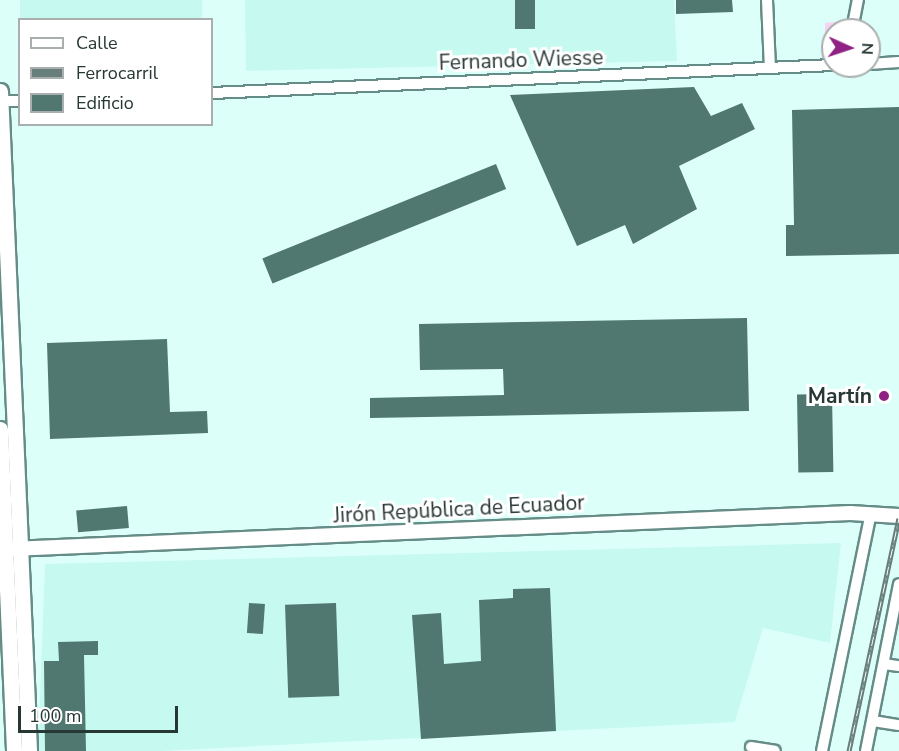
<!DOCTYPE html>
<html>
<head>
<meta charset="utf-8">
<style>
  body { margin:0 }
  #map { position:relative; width:899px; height:751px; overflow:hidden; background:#ddfff9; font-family:"Nunito Sans",sans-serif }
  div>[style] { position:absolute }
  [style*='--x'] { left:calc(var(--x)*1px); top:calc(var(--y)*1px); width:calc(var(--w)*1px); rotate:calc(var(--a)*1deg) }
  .built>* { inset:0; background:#c6faf1; transform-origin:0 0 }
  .green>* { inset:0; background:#f9d1f1 }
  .building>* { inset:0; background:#507770; transform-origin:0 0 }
  .roads { filter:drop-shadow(2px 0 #658c86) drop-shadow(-2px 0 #658c86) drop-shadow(0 2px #658c86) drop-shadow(0 -2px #658c86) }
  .minor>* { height:10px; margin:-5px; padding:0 5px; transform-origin:5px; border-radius:5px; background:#fff }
  .tertiary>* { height:14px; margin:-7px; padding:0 7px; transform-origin:7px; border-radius:7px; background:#fff }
  .secondary>* { height:15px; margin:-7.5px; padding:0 7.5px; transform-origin:7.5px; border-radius:7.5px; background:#fff }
  .rail>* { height:5px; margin-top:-2.5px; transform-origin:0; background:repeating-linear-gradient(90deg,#fff 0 9px,#687e7a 0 18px); box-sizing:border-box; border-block:2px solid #687e7a }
  .dots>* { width:16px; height:16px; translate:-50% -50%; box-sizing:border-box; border:3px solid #fff; border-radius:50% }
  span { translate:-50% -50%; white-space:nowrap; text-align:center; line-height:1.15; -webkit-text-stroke:6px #fff; paint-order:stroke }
  .street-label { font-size:21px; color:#273734 }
  .poi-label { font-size:21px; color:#273734; font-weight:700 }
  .right { translate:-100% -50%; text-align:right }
  .legend { position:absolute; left:18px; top:18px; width:195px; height:108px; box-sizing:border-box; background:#fff; border:2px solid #a9afae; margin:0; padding:8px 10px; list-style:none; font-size:18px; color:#273734 }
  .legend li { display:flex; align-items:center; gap:12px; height:30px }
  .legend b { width:30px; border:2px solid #a9afae }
  .north { position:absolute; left:821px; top:18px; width:60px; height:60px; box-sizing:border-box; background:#fff; border:2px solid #a9afae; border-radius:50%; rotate:93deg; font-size:16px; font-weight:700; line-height:24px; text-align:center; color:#273734 }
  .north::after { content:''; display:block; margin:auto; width:21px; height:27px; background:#902184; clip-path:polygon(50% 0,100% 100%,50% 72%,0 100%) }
  .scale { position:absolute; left:18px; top:706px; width:160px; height:27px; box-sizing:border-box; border:3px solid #273734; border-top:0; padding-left:8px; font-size:18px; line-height:21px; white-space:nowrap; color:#273734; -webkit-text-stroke:4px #fff; paint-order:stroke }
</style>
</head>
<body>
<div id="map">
  <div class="built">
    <div style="left:20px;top:0;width:182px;height:19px"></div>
    <div style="clip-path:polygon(245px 0,674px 0,677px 61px,246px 71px)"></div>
    <div style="clip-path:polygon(841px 543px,830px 643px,763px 628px,735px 722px,162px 751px,38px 751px,45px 564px)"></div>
  </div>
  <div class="green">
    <div style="clip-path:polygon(846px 21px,845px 30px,833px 30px,833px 48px,825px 48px,825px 23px)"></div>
  </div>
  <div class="building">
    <div style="left:515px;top:0;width:20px;height:29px"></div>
    <div style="clip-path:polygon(676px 0,732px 0,733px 12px,676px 14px)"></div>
    <div style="clip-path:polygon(694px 87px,711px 116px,742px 103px,755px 129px,679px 166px,697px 209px,633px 244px,625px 225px,577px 246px,510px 95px)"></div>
    <div style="clip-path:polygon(899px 107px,899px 254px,786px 256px,786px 225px,794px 225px,792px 110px)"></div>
    <div style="left:496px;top:164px;width:27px;height:252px;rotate:68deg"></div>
    <div style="clip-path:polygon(747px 318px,749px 411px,370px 418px,370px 398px,504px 395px,503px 369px,420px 370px,419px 324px)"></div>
    <div style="clip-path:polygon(167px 339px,170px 412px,207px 411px,208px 433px,50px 439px,47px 343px)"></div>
    <div style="left:832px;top:394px;width:78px;height:35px;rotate:89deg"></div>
    <div style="left:127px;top:506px;width:22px;height:51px;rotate:85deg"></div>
    <div style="clip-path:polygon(550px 588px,556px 731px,421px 739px,412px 615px,441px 613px,444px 664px,481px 661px,479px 600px,513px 598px,513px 589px)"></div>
    <div style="left:249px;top:603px;width:16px;height:30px;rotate:4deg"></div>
    <div style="left:336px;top:603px;width:93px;height:51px;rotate:88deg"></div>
    <div style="clip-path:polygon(98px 641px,98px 655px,84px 655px,86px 751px,45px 751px,44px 661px,59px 661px,58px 642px)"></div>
  </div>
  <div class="roads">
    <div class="minor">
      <div style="--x:767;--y:0;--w:68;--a:87.5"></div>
      <div style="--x:852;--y:30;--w:31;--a:-79"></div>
      <div style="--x:869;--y:64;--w:30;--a:-4"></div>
      <div style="--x:212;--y:93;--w:622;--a:-2.58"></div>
      <div style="--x:0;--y:101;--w:20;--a:0"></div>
      <div style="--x:884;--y:664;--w:15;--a:8"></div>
      <div style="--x:873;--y:721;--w:26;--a:9"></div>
      <div style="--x:751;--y:747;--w:24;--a:9"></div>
      <div style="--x:822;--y:751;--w:243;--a:-78.4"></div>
      <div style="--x:866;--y:751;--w:170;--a:-78.8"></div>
    </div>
    <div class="tertiary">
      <div style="--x:11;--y:549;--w:840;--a:-2.46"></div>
      <div style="--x:850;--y:513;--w:49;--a:3.5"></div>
    </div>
    <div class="secondary">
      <div style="--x:0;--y:91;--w:661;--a:87.48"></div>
      <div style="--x:0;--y:429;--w:322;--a:87.5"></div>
    </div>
  </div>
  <div class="rail">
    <div style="--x:849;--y:751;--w:238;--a:-77.9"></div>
  </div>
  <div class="dots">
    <div style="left:884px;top:396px;background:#902184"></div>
  </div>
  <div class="street-label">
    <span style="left:521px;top:60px;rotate:-2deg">Fernando Wiesse</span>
    <span style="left:459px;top:509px;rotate:-3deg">Jirón República de Ecuador</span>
  </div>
  <div class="poi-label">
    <span class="right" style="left:872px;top:396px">Martín</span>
  </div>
  <ul class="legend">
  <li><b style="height:8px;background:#fff"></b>Calle</li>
  <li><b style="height:8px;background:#687e7a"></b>Ferrocarril</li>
  <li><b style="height:16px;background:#507770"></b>Edificio</li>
  </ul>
  <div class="north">N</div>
  <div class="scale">100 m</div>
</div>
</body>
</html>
